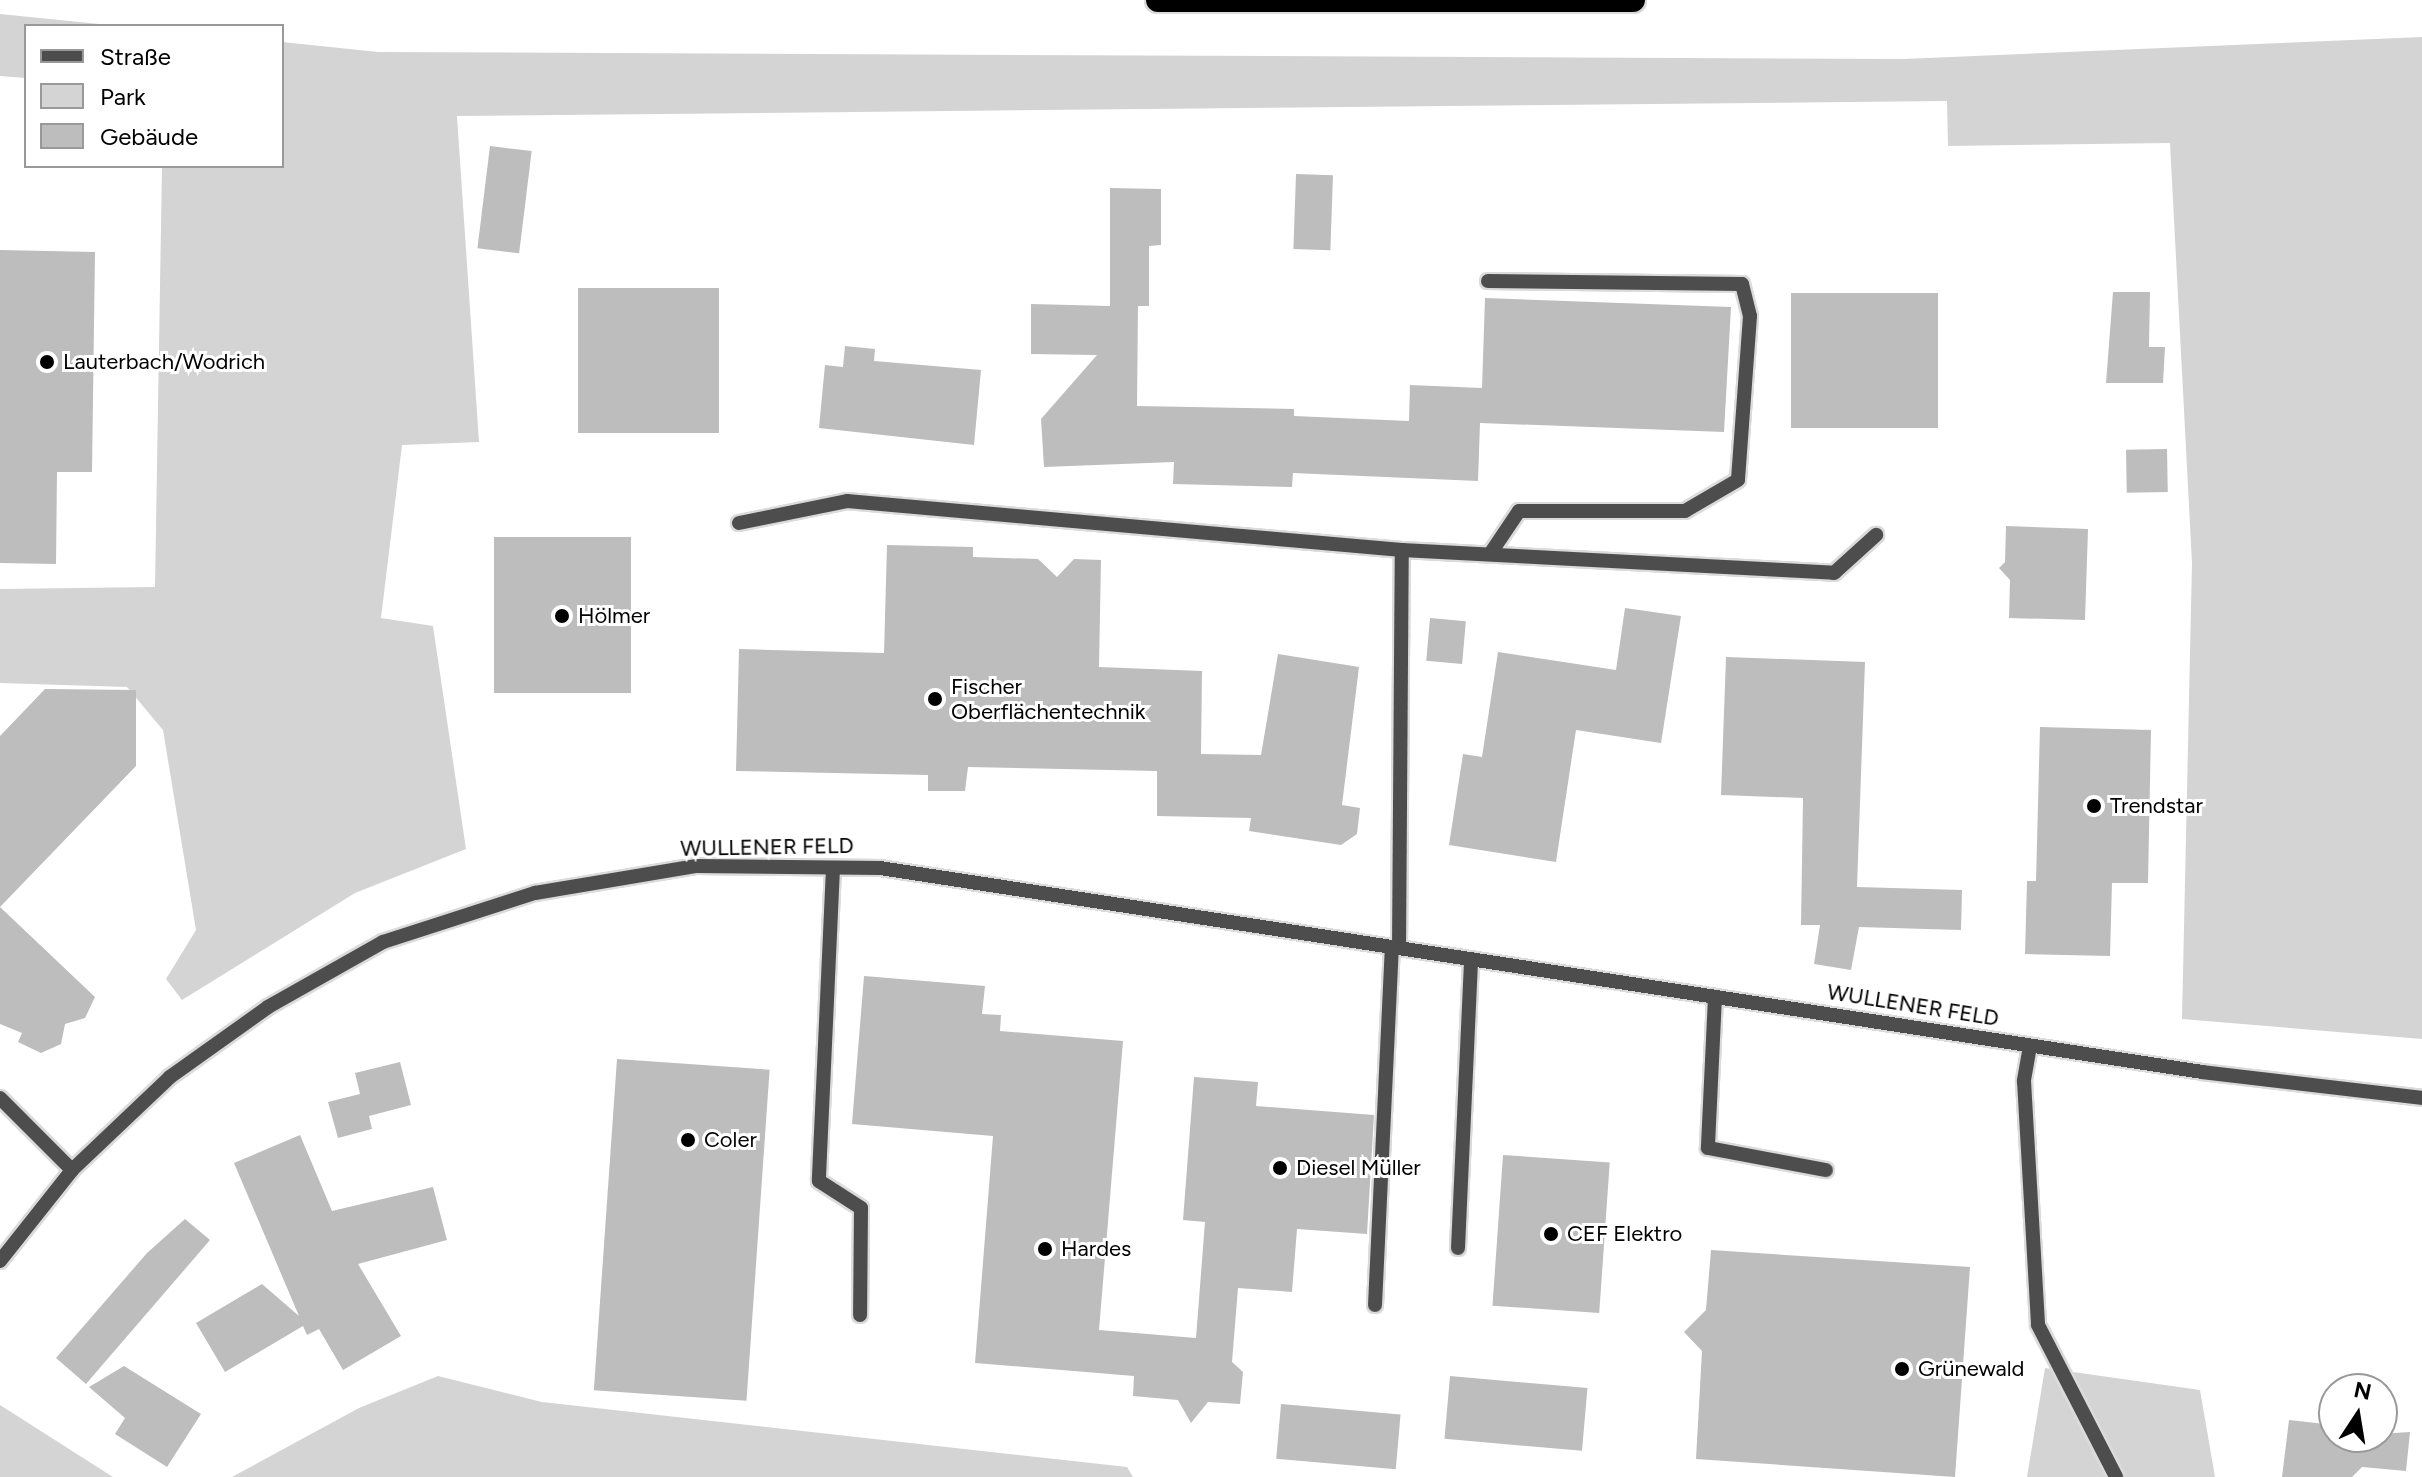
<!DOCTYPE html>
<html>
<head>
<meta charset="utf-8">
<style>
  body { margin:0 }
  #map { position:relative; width:2422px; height:1477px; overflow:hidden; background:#fff; font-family:Figtree,sans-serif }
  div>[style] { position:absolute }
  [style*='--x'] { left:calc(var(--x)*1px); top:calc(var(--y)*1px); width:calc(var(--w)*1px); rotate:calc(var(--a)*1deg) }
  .green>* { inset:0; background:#d4d4d4 }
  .building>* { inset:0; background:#bdbdbd; transform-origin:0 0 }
  .roads { filter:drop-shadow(2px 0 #dbdbdb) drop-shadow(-2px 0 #dbdbdb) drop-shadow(0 2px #dbdbdb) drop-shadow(0 -2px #dbdbdb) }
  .minor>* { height:14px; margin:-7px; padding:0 7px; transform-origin:7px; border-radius:7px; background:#4d4d4d }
  .highway>* { height:24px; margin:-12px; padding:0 12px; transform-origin:12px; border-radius:12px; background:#000 }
  .dots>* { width:22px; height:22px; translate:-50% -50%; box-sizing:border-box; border:4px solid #fff; border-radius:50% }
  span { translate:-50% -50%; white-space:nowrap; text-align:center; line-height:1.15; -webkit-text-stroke:6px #fff; paint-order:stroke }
  .poi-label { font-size:22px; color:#000 }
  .left { translate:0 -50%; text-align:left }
  .street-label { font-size:22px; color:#000 }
  .legend { position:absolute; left:24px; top:24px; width:260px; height:144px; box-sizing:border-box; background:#fff; border:2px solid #999; margin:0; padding:10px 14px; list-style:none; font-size:24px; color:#000 }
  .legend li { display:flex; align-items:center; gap:16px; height:40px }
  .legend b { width:40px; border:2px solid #999 }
  .north { position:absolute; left:2318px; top:1373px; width:80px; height:80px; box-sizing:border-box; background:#fff; border:2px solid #999; border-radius:50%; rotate:12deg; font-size:22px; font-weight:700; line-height:32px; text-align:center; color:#000 }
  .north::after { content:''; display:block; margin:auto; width:28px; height:36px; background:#000; clip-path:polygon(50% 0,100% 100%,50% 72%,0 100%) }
</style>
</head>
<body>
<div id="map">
  <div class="green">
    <div style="clip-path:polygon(0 14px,119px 26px,26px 26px,26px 78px,0 76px)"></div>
    <div style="clip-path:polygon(2422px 37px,2422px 1039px,2182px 1019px,2192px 563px,2170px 143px,1948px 146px,1947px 101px,457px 116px,479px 442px,402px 445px,381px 618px,433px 626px,466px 849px,355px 893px,182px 1000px,166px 979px,196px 930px,163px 730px,127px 687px,0 683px,0 589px,155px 587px,162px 166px,282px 166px,282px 42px,378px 52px,1903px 59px)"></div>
    <div style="clip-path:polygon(2045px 1368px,2200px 1390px,2215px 1477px,2027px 1477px)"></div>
    <div style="clip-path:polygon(438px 1376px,542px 1402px,1127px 1467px,1133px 1477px,232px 1477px,359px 1408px)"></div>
    <div style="clip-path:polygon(0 1405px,113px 1477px,0 1477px)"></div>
  </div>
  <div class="building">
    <div style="left:490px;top:146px;width:42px;height:103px;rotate:7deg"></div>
    <div style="left:1296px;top:174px;width:37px;height:75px;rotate:2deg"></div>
    <div style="clip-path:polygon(1110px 188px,1161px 189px,1161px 245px,1149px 246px,1149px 306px,1138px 306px,1137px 406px,1294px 409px,1294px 416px,1409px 421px,1410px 385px,1482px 388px,1485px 298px,1731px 307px,1724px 432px,1480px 423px,1478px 481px,1293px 473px,1292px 487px,1173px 484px,1174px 462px,1044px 467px,1041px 419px,1097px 355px,1031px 354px,1031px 304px,1110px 306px)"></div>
    <div style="clip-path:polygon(0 250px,95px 252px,92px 472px,57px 472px,56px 564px,0 563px)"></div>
    <div style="left:578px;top:288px;width:141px;height:145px"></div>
    <div style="clip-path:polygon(2113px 292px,2150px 292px,2149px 347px,2165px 347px,2163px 383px,2106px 383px)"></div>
    <div style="left:1791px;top:293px;width:147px;height:135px"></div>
    <div style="clip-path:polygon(845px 346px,875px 349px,874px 361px,981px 370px,974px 445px,819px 428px,825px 365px,843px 367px)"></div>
    <div style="left:2167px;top:449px;width:43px;height:41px;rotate:89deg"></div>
    <div style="clip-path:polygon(2006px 526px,2088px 529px,2085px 620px,2009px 618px,2010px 580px,1999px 568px,2005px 562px)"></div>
    <div style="left:494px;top:537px;width:137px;height:156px"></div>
    <div style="clip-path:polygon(887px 545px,973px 547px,973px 557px,1038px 559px,1057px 577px,1074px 559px,1101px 560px,1099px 667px,1202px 671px,1201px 754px,1261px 755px,1278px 654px,1359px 667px,1342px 805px,1360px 808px,1357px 834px,1341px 845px,1249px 831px,1251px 818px,1157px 816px,1157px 771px,968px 767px,965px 791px,928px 791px,928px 775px,736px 771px,739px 649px,884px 653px)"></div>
    <div style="clip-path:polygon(1625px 608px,1681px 616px,1661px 743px,1576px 730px,1556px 862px,1449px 845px,1463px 754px,1482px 757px,1498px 652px,1616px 670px)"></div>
    <div style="left:1430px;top:618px;width:36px;height:43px;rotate:5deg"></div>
    <div style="clip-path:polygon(1726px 657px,1865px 662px,1857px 887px,1962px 890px,1961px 930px,1859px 927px,1851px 970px,1814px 964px,1820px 925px,1801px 925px,1803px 798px,1721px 795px)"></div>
    <div style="clip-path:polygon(45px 689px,136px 690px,136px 766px,0 907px,95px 997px,85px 1018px,65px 1024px,61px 1044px,41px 1053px,18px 1042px,22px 1033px,0 1024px,0 736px)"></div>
    <div style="clip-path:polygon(2040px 727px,2151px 730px,2148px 883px,2112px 883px,2110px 956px,2025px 954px,2027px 881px,2036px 881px)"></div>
    <div style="clip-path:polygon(864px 976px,985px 986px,982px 1014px,1001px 1015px,1000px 1031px,1123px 1041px,1099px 1330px,1196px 1338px,1205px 1222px,1183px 1220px,1194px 1077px,1258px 1082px,1256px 1106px,1374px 1115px,1367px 1234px,1297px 1229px,1292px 1292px,1238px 1288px,1232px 1362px,1243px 1372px,1240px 1404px,1208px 1402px,1191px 1423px,1178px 1400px,1133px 1396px,1134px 1376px,975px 1363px,993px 1136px,852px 1124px)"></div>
    <div style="left:617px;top:1059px;width:153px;height:332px;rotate:4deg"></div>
    <div style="clip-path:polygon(400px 1062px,411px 1105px,369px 1116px,372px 1129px,338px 1138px,328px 1102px,360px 1094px,355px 1073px)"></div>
    <div style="clip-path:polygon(300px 1135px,332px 1211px,433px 1187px,447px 1240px,358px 1264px,401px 1336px,343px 1370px,319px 1329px,307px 1335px,303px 1326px,225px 1372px,196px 1323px,262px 1284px,299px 1316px,234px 1163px)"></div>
    <div style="left:1503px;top:1155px;width:107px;height:151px;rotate:4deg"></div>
    <div style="clip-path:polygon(185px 1219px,210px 1240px,86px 1384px,56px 1358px,147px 1253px)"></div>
    <div style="clip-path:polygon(1711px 1250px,1970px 1267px,1955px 1477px,1696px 1459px,1702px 1351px,1684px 1332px,1706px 1310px)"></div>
    <div style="clip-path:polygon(124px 1366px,201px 1414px,167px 1467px,115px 1434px,125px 1418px,89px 1387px)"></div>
    <div style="left:1450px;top:1376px;width:138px;height:63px;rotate:5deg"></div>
    <div style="left:1281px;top:1404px;width:120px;height:55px;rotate:5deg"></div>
    <div style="clip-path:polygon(2289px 1420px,2334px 1425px,2334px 1437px,2410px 1432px,2406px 1471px,2362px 1467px,2352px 1477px,2282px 1477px)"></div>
  </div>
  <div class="roads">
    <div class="minor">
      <div style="--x:1488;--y:281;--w:254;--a:0.7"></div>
      <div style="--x:1742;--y:284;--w:33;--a:76"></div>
      <div style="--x:1750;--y:316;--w:164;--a:94.2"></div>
      <div style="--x:1738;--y:480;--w:61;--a:149.7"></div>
      <div style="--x:1685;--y:511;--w:166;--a:180"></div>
      <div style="--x:1519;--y:511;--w:52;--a:124"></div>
      <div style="--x:739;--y:523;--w:110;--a:-11.5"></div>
      <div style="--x:847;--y:501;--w:557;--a:5.05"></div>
      <div style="--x:833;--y:868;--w:313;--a:92.6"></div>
      <div style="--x:819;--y:1181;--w:50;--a:32.7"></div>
      <div style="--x:861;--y:1208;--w:107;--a:90.5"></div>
      <div style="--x:1399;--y:948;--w:398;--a:-89.6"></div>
      <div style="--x:1402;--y:550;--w:433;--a:3"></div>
      <div style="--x:1834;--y:573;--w:57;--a:-42.1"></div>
      <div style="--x:1715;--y:997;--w:151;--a:92.7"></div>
      <div style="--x:1708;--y:1148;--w:120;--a:10.6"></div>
      <div style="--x:2030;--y:1046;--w:36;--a:100"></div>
      <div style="--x:2024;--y:1081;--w:244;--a:86.7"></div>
      <div style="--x:2038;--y:1325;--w:171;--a:62.8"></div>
      <div style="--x:0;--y:1098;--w:102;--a:45"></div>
      <div style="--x:1458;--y:1248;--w:289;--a:-87.4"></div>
      <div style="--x:0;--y:1261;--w:116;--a:-51.6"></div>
      <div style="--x:72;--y:1170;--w:135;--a:-43.5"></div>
      <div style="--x:170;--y:1077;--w:120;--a:-35.5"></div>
      <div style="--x:268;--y:1007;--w:132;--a:-29.5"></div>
      <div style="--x:383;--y:942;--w:160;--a:-17.9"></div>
      <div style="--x:535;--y:893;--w:164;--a:-9.5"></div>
      <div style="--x:697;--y:866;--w:183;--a:0.6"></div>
      <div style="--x:880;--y:868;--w:1338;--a:8.77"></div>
      <div style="--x:2202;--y:1072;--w:222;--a:6.7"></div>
      <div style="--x:1375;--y:1305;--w:358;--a:-87.3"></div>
    </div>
    <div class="highway">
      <div style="--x:1158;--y:0;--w:475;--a:0"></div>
    </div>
  </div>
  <div class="dots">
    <div style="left:47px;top:362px;background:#000"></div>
    <div style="left:562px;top:616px;background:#000"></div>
    <div style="left:935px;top:699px;background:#000"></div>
    <div style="left:2094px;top:806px;background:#000"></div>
    <div style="left:688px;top:1140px;background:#000"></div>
    <div style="left:1280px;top:1168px;background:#000"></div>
    <div style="left:1551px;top:1234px;background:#000"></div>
    <div style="left:1045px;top:1249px;background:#000"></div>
    <div style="left:1902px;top:1369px;background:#000"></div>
  </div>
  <div class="poi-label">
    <span class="left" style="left:63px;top:362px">Lauterbach/Wodrich</span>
    <span class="left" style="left:578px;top:616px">Hölmer</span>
    <span class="left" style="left:951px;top:699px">Fischer<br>Oberflächentechnik</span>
    <span class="left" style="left:2110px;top:806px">Trendstar</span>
    <span class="left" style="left:704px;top:1140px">Coler</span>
    <span class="left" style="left:1296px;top:1168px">Diesel Müller</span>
    <span class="left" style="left:1567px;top:1234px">CEF Elektro</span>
    <span class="left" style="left:1061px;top:1249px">Hardes</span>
    <span class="left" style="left:1918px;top:1369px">Grünewald</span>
  </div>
  <div class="street-label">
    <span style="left:767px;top:847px;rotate:-1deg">WULLENER FELD</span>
    <span style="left:1913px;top:1005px;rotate:9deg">WULLENER FELD</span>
  </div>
  <ul class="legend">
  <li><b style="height:10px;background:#4d4d4d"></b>Straße</li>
  <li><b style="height:22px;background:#d4d4d4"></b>Park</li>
  <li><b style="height:22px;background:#bdbdbd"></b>Gebäude</li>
  </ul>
  <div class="north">N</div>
</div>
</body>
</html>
